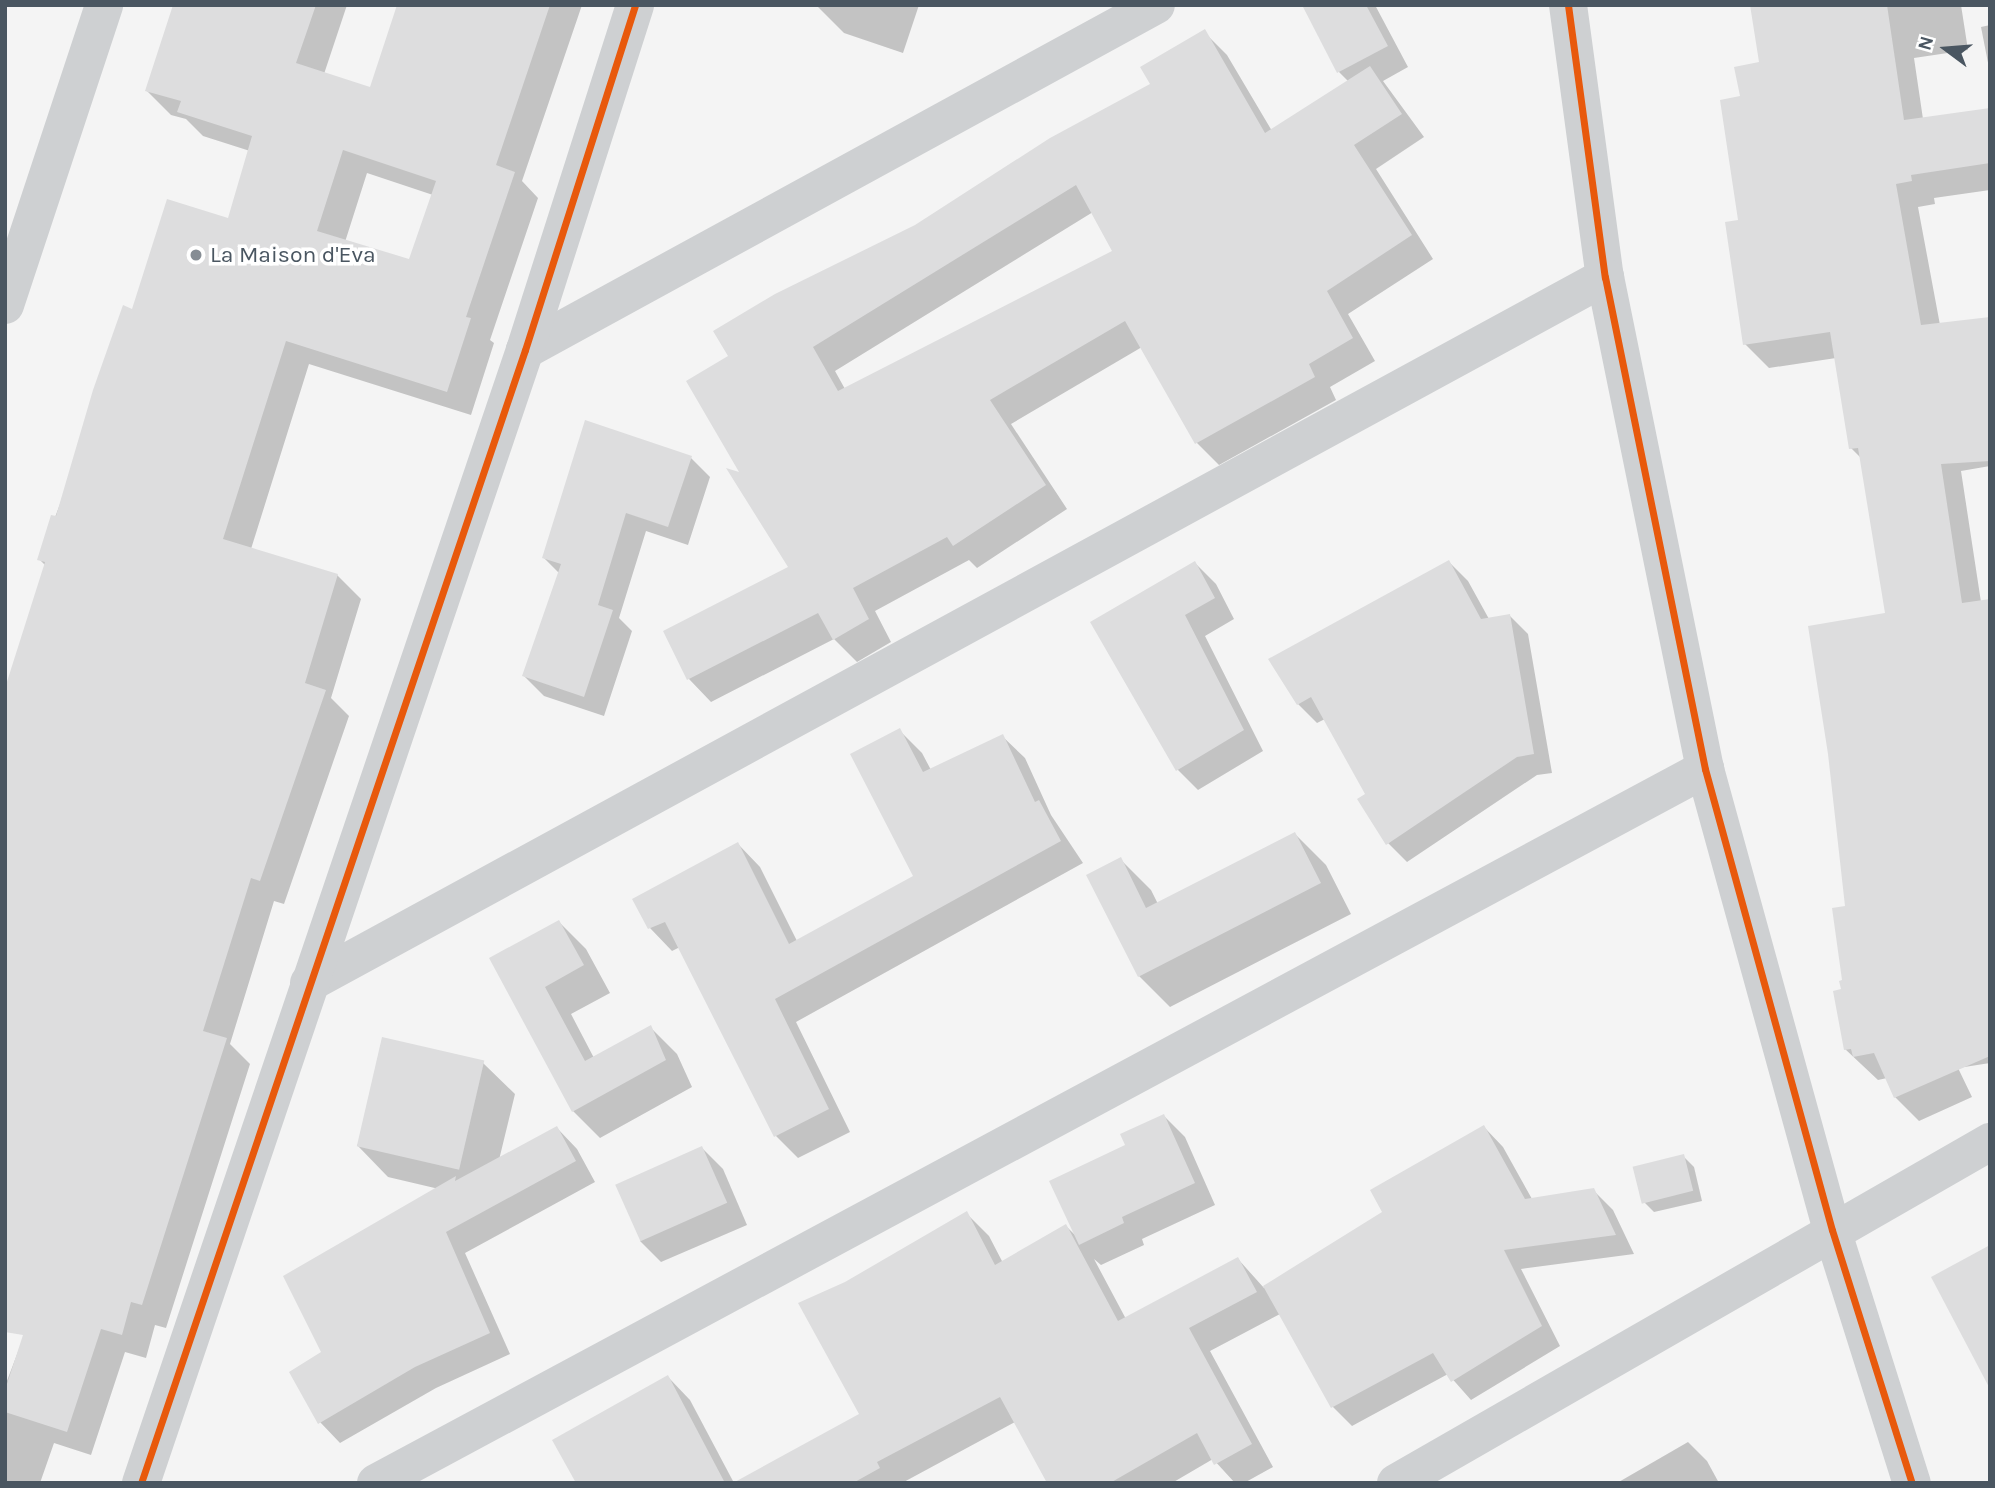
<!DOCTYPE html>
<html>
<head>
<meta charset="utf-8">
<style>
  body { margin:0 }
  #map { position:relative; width:1995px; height:1488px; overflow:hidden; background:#f4f4f4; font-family:Karla,sans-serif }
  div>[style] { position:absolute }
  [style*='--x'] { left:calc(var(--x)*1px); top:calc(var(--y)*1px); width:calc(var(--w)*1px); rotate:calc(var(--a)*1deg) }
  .shadow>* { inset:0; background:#0003 }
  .building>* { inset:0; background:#ddddde; transform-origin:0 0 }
  .minor>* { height:38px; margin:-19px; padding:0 19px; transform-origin:19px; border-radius:19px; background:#ced0d2 }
  .cycleway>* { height:7px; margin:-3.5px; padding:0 3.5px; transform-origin:3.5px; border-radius:3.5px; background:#e8590c }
  .dots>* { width:19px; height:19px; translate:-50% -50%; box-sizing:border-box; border:4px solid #fff; border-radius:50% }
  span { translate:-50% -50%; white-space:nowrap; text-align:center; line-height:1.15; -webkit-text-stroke:7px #fff; paint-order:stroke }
  .poi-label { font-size:23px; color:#4a5661 }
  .left { translate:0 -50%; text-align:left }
  .frame { position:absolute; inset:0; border:7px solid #4a5661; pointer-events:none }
  .north { position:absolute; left:1911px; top:14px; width:70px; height:70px; -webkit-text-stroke:5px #fff; paint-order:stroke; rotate:286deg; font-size:19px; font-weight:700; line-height:28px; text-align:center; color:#4a5661 }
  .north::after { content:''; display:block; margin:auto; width:24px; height:32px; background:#4a5661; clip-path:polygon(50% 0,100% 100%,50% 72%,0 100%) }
</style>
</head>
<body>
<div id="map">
  <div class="shadow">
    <div style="clip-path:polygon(evenodd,174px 5px,347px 5px,324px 74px,371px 89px,399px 5px,582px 5px,522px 181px,538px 198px,490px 340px,494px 343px,471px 415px,309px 364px,251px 549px,337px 575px,361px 599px,331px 698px,349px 716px,284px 904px,274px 901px,230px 1044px,250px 1064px,166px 1328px,155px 1325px,146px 1358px,125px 1352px,91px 1455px,54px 1443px,40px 1483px,5px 1483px,5px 1386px,29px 1323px,46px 566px,39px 559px,134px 311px,229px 221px,250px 151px,203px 136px,186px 119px,171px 115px,147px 91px,174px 5px,367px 173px,433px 195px,411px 261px,345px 242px,367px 173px)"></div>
    <div style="clip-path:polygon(816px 5px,919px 5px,903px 53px,844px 33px)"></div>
    <div style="clip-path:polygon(evenodd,1304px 5px,1375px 5px,1408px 67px,1383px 81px,1424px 137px,1376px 169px,1433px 259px,1348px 314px,1375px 361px,1330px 387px,1336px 400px,1219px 465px,1196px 442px,1142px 347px,1011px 424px,1067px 509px,977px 568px,969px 560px,875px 611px,891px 642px,857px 662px,834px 639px,711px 702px,689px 679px,665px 631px,790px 568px,743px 475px,731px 357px,915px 227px,1152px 84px,1204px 32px,1227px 55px,1272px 131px,1349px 82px,1339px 72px,1304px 5px,1093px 212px,1114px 252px,845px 389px,835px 371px,1093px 212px)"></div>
    <div style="clip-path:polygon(1751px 5px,1961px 5px,1968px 50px,1914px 58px,1923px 119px,1990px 109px,1990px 190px,1934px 198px,1935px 204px,1918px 207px,1940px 325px,1990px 319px,1990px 466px,1961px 471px,1981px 602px,1990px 601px,1990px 1063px,1958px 1068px,1972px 1097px,1919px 1121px,1895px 1097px,1887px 1078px,1878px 1080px,1845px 1049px,1847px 908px,1887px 615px,1862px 459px,1851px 448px,1836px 358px,1769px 368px,1745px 344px,1742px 97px,1761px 63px)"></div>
    <div style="clip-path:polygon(1990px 25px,1990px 73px,1981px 27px)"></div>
    <div style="clip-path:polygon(691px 458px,710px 477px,688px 545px,646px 531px,619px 618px,632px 631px,604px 716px,544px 696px,524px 676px,559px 573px,544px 558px)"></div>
    <div style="clip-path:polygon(1449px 562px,1468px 581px,1489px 619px,1509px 615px,1528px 634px,1552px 773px,1537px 775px,1407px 862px,1388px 843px,1368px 795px,1325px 719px,1317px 723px,1298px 704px)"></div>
    <div style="clip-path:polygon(1195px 563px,1216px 584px,1234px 619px,1205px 636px,1263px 751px,1198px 790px,1177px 769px,1093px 623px)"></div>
    <div style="clip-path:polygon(900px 731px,922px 753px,931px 770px,1002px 736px,1025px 758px,1051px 815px,1083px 863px,796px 1022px,850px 1132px,798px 1158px,776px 1136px,680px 947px,672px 951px,650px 928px,634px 899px,738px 844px,760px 867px,797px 941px,916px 877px)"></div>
    <div style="clip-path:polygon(1295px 834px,1326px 865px,1351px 914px,1170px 1007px,1139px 976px,1120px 859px,1151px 890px,1158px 904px)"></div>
    <div style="clip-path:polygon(559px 922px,586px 949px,610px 993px,571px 1014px,594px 1058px,650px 1027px,677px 1054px,692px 1087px,600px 1138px,573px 1111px,491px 959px)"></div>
    <div style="clip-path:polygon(483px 1063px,515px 1094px,499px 1160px,557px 1128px,577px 1149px,595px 1182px,465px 1253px,510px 1354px,436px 1388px,340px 1443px,320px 1422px,324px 1353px,439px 1189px,388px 1177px,357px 1145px)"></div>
    <div style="clip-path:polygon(1164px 1116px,1185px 1137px,1215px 1205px,1142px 1239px,1144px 1245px,1101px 1265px,1094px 1259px,1126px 1319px,1238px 1259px,1264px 1288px,1384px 1213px,1484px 1127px,1503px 1147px,1532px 1199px,1593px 1190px,1613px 1210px,1634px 1254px,1521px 1269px,1560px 1346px,1471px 1400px,1448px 1374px,1352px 1426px,1333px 1407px,1280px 1314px,1210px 1351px,1273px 1467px,1244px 1483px,1235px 1483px,1213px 1459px,1172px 1483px,1049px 1483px,1015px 1422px,902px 1483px,737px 1483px,861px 1415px,846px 1283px,966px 1213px,989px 1236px,1003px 1263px,1066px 1226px,1076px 1236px,1127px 1146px)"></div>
    <div style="clip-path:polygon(702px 1148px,723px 1169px,747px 1225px,661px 1262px,640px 1241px)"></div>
    <div style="clip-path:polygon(1683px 1156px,1694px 1167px,1702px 1201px,1654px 1212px,1644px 1202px)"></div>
    <div style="clip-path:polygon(668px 1377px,690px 1400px,734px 1483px,578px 1483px)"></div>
    <div style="clip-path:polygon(1688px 1442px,1707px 1461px,1719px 1483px,1617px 1483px)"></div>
  </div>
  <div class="building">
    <div style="clip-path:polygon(evenodd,173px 5px,316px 5px,296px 63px,370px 87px,397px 5px,550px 5px,496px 165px,515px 172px,466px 317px,471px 318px,447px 392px,286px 341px,223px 539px,338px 574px,305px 683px,326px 690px,260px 881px,251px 878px,203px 1031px,227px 1038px,142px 1305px,131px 1302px,122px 1335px,101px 1329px,67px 1432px,5px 1412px,5px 1390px,23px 1335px,5px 1332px,5px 688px,45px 562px,37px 560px,51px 515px,56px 516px,93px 390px,123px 305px,132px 309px,167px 199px,228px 218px,252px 136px,177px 112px,181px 101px,145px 91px,173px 5px,343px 150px,436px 181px,409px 259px,317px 231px,343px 150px)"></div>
    <div style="clip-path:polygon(1302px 5px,1366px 5px,1388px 46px,1337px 73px)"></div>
    <div style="clip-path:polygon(1750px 5px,1887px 5px,1904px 120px,1990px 108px,1990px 163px,1911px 175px,1912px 181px,1896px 184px,1921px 325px,1990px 317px,1990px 461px,1941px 464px,1962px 603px,1990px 599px,1990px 1056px,1894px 1098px,1874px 1053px,1853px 1057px,1851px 1049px,1844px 1050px,1833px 991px,1841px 989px,1839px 981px,1842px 980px,1832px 908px,1845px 906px,1828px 754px,1808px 626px,1885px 613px,1858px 448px,1849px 449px,1830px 332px,1743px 345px,1725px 222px,1738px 220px,1720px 100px,1740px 96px,1734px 67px,1759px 62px)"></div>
    <div style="clip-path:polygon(evenodd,1205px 29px,1265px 133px,1370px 66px,1402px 114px,1354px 145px,1412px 235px,1327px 291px,1353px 338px,1309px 364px,1315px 377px,1195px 444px,1125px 321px,990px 400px,1046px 485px,953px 546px,947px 537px,853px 588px,869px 619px,833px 640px,818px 613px,687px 680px,663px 631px,788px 567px,726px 468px,739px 472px,686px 381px,728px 356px,713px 331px,775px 294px,915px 225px,1050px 138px,1150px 84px,1140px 67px,1205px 29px,1076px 185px,1112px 251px,838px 391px,813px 347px,1076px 185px)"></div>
    <div style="clip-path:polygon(585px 420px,692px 456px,668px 527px,626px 513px,598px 605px,613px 610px,584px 697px,522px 676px,561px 564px,542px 558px)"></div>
    <div style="clip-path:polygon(1449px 560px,1481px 619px,1510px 614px,1534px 754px,1517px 757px,1386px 845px,1357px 799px,1365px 794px,1311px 697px,1297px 705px,1268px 659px)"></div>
    <div style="clip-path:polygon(1195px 561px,1215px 598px,1185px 615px,1244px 730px,1176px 771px,1090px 622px)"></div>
    <div style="clip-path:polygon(900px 728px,923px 772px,1003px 734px,1035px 802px,1039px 800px,1061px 841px,775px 999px,829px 1109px,774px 1137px,665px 922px,648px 929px,632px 899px,738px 842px,789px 944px,913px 876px,850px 754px)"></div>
    <div style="clip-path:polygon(1295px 832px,1321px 883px,1138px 977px,1086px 875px,1121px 857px,1146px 908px)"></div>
    <div style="clip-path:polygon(559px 920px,584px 965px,545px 987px,585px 1061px,651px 1025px,666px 1060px,572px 1112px,489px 958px)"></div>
    <div style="left:382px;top:1037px;width:105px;height:112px;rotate:13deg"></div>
    <div style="clip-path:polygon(1164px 1114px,1195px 1183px,1122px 1217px,1124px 1223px,1079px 1245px,1049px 1181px,1125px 1145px,1120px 1134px)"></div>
    <div style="clip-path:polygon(1484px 1125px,1525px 1199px,1594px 1188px,1616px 1235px,1504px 1250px,1542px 1326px,1451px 1382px,1433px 1353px,1331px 1408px,1263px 1286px,1382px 1212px,1370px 1190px)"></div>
    <div style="clip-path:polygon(557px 1126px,576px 1161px,446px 1232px,490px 1333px,415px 1367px,318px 1424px,289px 1372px,321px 1352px,283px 1276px,456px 1176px,455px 1181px)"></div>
    <div style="left:702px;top:1146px;width:62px;height:95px;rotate:66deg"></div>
    <div style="left:1684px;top:1154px;width:38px;height:53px;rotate:76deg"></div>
    <div style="clip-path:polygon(967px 1211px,995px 1265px,1066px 1224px,1118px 1321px,1238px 1257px,1257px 1292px,1189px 1328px,1252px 1444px,1214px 1465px,1197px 1433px,1110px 1483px,1047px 1483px,1000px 1397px,877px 1462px,880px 1468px,853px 1483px,733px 1483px,859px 1414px,798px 1303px,845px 1282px)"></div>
    <div style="clip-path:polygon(1990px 1245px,1990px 1389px,1931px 1277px)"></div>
    <div style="clip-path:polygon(668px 1375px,725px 1483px,576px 1483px,552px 1440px)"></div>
  </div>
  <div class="minor">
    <div style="--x:1568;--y:5;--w:275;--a:82.3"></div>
    <div style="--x:1605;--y:277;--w:502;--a:78.51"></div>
    <div style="--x:1705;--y:769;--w:478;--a:74.6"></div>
    <div style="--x:1832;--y:1230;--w:265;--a:72.5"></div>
    <div style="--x:5;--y:305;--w:316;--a:-71.7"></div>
    <div style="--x:525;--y:350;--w:719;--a:-28.67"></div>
    <div style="--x:309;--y:983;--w:1476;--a:-28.58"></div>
    <div style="--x:141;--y:1483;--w:1196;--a:-71.28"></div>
    <div style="--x:525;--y:350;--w:362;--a:-72.3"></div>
    <div style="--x:376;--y:1483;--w:1509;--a:-28.25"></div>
    <div style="--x:1396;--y:1483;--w:685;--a:-29.86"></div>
  </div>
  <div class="cycleway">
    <div style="--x:1568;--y:5;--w:275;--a:82.3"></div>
    <div style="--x:1605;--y:277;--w:502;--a:78.51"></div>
    <div style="--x:1705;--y:769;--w:478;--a:74.6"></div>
    <div style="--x:1832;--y:1230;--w:265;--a:72.5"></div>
    <div style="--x:141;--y:1483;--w:1196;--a:-71.28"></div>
    <div style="--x:525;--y:350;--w:362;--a:-72.3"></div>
  </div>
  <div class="dots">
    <div style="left:196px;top:255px;background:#868d94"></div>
  </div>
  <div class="poi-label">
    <span class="left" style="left:210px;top:255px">La Maison d'Eva</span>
  </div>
  <div class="frame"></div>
  <div class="north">N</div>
</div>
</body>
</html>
